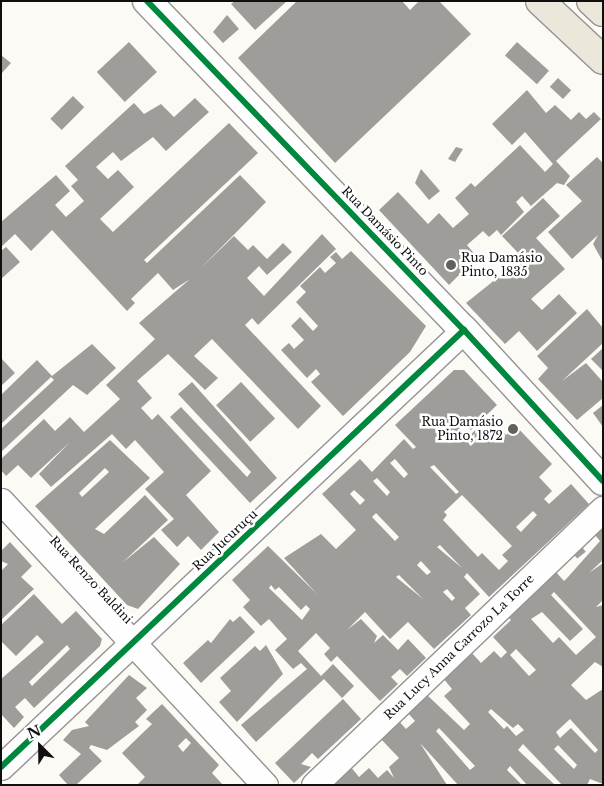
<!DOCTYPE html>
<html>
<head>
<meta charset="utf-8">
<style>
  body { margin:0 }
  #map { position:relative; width:604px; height:786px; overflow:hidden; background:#fcfaf5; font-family:"Libre Baskerville",serif }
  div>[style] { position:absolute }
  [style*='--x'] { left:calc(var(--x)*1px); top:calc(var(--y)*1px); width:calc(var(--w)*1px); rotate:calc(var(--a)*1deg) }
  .building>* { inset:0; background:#9f9d9a; transform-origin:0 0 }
  .roads { filter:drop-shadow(1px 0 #969593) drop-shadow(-1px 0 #969593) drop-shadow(0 1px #969593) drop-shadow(0 -1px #969593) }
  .minor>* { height:25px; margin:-12.5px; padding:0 12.5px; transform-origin:12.5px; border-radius:12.5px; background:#fffefe }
  .tertiary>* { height:28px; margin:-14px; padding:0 14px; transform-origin:14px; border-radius:14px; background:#fffefe }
  .primary>* { height:28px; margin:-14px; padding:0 14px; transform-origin:14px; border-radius:14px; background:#ece7db }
  .cycleway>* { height:6px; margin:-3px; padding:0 3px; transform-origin:3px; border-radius:3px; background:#00873e }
  .dots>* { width:14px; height:14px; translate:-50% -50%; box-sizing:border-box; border:2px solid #fff; border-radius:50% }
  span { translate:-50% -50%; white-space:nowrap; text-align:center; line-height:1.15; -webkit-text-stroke:5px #fff; paint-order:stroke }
  .street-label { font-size:12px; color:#0f0f0f }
  .poi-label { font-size:12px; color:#0f0f0f }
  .left { translate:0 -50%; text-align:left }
  .right { translate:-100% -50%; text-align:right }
  .frame { position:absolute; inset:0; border:2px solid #0f0f0f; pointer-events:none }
  .north { position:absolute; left:15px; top:721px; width:50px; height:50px; -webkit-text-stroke:4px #fff; paint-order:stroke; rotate:337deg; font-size:14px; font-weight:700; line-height:20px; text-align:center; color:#0f0f0f }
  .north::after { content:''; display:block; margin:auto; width:18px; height:22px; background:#0f0f0f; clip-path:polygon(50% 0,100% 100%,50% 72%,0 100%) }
</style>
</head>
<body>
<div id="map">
  <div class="building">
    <div style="clip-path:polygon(235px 1px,287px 1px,255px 30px,231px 4px)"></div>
    <div style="clip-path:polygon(297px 1px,402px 1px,410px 10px,419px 1px,439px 1px,471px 34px,335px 163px,238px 58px)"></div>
    <div style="clip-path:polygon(227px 15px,239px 29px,223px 43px,213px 32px)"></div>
    <div style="left:129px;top:42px;width:41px;height:44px;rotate:47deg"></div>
    <div style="left:517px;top:42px;width:43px;height:18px;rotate:42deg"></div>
    <div style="clip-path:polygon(1px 55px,11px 63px,1px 74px)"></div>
    <div style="left:558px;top:78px;width:18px;height:12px;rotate:43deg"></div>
    <div style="clip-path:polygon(527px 90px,546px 113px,555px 105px,571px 120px,579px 112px,586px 119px,594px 112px,601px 119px,556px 161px,570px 176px,564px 185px,557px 183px,531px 206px,522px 196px,516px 202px,524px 212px,501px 235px,497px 230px,489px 237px,483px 231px,467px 245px,477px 257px,449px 285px,379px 210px,398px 192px,428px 224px,439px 213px,453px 228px,469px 214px,455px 198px,471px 183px,475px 187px,520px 145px,545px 172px,553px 164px,525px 132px,512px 145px,492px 124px)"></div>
    <div style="left:73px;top:96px;width:16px;height:32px;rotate:45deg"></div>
    <div style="clip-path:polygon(195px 98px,209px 112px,166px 151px,153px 137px,121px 161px,113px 152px,96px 167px,108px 179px,118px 170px,134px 187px,100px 219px,113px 232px,229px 123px,258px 153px,144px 260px,147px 263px,240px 175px,266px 202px,201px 268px,234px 236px,248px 250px,253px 245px,267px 259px,283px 243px,292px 252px,267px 275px,259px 266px,247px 278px,264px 296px,322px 234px,336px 249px,258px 325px,252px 318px,245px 325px,321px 406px,298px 429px,212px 339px,194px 356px,218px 378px,205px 390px,168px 354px,137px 381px,152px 398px,141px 408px,152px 420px,158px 414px,211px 471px,186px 495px,219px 532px,201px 550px,188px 536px,177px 547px,161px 530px,174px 519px,145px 489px,164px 472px,135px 440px,126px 449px,112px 434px,51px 487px,39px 474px,70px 442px,31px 478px,18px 465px,6px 476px,1px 470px,1px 459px,44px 419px,55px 431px,70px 417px,84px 432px,120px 399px,106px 385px,155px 339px,139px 323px,190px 279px,173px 290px,158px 273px,131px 299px,135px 303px,127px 311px,52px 230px,31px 251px,15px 234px,1px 247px,1px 222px,56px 175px,70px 191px,55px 205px,66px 217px,84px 201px,71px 186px,78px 180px,65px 166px,134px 103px,144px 114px,161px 104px,174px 117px)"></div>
    <div style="clip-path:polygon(456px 147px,463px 149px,455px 162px,448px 159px)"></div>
    <div style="clip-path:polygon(597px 157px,603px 163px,603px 262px,593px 244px,598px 235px,572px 259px,548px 232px,582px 201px,566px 185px)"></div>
    <div style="clip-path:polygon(421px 169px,440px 191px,429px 200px,415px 183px)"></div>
    <div style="clip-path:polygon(543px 198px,560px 216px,536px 238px,565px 269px,531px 299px,542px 310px,559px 294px,577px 313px,537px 351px,519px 331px,505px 344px,466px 303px,527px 254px,523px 250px,519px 254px,502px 236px)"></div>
    <div style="clip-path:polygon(6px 247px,20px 262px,1px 279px,1px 251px)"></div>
    <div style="clip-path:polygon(351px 251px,426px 326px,410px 352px,343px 416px,311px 382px,320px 374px,316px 369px,307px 378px,281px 350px,289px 343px,294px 349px,304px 340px,291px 326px,300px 317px,313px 331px,318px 326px,296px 302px,306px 292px,300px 286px,320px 267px,325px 273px,336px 263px,330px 257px,336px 252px,342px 259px)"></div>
    <div style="clip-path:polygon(587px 309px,603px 328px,603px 343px,562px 381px,586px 363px,603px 382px,603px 398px,577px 420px,538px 379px,548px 368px,537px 356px)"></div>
    <div style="clip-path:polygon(92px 344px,116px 368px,87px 395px,73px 385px,1px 452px,1px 429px,54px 380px,51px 377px,1px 424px,1px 395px,37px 360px,52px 376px)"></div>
    <div style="clip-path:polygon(603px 348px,603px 371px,591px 359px)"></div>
    <div style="clip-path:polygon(1px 358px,15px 373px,1px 386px)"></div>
    <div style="clip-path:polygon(evenodd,454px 370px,464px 370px,497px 405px,471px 430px,462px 421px,458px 425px,465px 440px,489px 417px,506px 435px,516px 426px,552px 464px,539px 477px,552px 491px,544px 499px,549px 504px,571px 484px,589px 504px,489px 597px,467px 573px,464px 577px,480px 594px,465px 608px,471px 615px,434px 649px,408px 622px,390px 639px,365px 612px,347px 630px,361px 619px,377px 636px,374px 643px,383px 635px,398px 650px,408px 639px,426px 658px,407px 676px,400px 669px,391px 677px,398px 684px,380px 701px,337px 656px,331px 662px,324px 654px,330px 648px,316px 633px,298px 651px,321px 676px,333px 664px,354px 686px,342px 698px,324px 679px,256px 742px,241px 725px,307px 669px,301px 663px,293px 669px,275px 650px,287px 639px,269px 619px,261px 626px,243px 607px,250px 600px,232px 580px,268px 546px,317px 594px,284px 558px,321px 534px,336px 549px,356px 530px,322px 494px,360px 459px,372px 472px,404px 439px,413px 449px,416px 447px,395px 425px,454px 370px,395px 459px,408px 474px,404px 478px,390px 463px,395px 459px,454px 370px,434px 465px,459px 492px,456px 494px,430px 467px,434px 465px,454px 370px,377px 478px,390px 492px,387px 496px,373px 481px,377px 478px,454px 370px,354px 490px,365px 500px,360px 505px,350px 494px,354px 490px,454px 370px,462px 495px,512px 546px,502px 555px,508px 561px,499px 570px,482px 553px,478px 557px,443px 520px,447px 515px,444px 512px,462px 495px,454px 370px,533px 511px,537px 515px,521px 532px,516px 527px,533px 511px,454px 370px,376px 513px,399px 537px,395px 541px,372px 517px,376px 513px,454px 370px,440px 545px,462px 568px,437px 547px,440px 545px,454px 370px,421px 561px,431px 572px,427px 575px,417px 565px,421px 561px,454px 370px,399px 575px,423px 599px,396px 577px,399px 575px,454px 370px,271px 585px,275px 590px,279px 587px,301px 610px,306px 605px,310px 609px,302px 620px,269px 588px,271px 585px,454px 370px,447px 589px,455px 598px,452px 601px,443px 592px,447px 589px)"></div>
    <div style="clip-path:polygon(192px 382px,277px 478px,250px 503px,170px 417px,181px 407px,247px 477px,251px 472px,178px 394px)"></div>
    <div style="left:241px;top:382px;width:50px;height:34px;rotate:47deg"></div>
    <div style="clip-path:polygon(603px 405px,603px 427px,593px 413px)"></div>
    <div style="clip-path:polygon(evenodd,110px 440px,150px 478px,95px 529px,104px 534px,145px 495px,168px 520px,122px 563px,154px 537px,180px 564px,138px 609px,127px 605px,35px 506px,110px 440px,105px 468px,109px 472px,82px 497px,79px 493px,105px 468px)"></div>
    <div style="clip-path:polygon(evenodd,603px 528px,603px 560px,589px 573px,603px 563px,603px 600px,596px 607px,603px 605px,603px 667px,595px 662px,571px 685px,586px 700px,603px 689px,603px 784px,590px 779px,587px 785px,562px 785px,523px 744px,518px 750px,555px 785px,527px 785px,510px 766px,507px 770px,522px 785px,458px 785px,420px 743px,447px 785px,330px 785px,350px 766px,359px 777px,369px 768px,378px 778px,387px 770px,394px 778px,389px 767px,399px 758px,380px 738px,398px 720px,406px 729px,415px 721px,407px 712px,426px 694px,464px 730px,470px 724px,444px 696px,452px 689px,443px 678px,471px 652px,481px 663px,494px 651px,501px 658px,507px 652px,493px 637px,511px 620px,508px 617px,556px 572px,564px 581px,568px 577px,600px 541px,595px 535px,603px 528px,554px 592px,596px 637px,576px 655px,559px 637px,553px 643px,531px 619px,542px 612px,570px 641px,583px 629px,551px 595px,554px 592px,603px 528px,516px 649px,536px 670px,529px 676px,510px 655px,516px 649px,603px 528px,491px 709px,513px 728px,518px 724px,524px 730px,516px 736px,507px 726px,504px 729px,488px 712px,491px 709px,603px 528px,570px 719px,598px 750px,595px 753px,571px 728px,560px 738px,556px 732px,570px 719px,603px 528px,439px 728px,475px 766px,470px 770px,436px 731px,439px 728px,603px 528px,558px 745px,577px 765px,574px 769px,554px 749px,558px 745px)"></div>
    <div style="clip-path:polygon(10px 542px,32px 566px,21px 577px,34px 589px,1px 620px,1px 571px,8px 564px,1px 561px,1px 551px)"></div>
    <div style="left:582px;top:547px;width:6px;height:11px;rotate:51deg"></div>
    <div style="clip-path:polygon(evenodd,34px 594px,62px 624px,76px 611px,102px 639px,100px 646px,34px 708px,25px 698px,15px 707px,24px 717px,14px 728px,1px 714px,1px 679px,44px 642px,37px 635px,16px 656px,1px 641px,1px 625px,34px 594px,67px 645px,70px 649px,32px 686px,29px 682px,67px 645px)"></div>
    <div style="clip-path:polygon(240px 616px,255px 632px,201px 683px,183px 663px,208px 640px,211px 643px,230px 619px,233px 622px)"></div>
    <div style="clip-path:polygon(266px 645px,283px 674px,237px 722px,219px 702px,231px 691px,220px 678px,255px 646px,260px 651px)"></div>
    <div style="clip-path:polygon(129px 675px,147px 688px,136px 698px,147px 710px,135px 722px,139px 726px,107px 750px,91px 745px,89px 748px,102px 761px,76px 785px,68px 785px,59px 775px,81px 754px,63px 740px,72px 730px,89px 726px,85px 722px)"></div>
    <div style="clip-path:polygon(343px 699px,361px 719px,318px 759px,312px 753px,301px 764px,311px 767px,294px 783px,275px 763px)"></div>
    <div style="clip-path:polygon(evenodd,162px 704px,219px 765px,212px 773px,223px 785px,137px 785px,145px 777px,122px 753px,152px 724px,146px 719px,162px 704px,186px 738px,191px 743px,183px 752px,178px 746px,186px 738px)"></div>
  </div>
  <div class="roads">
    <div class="minor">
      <div style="--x:1;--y:501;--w:388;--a:47.1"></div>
      <div style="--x:1;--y:767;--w:637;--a:-43.35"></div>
      <div style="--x:314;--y:785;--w:400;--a:-43.7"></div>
    </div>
    <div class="tertiary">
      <div style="--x:147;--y:1;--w:457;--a:46.1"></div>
      <div style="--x:464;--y:330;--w:205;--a:47.4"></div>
    </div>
    <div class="primary">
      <div style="--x:540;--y:1;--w:86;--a:43.1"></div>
      <div style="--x:591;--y:1;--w:16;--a:43"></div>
    </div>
  </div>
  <div class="cycleway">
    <div style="--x:147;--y:1;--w:457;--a:46.1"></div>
    <div style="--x:464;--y:330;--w:205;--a:47.4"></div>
    <div style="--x:1;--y:767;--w:637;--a:-43.35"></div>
  </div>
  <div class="dots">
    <div style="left:451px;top:265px;background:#626160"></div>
    <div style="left:513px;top:429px;background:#626160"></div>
  </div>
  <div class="street-label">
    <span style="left:385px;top:231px;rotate:46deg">Rua Damásio Pinto</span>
    <span style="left:225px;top:540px;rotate:-43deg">Rua Jucuruçu</span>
    <span style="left:91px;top:580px;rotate:47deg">Rua Renzo Baldini</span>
    <span style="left:459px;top:647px;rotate:-44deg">Rua Lucy Anna Carrozo La Torre</span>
  </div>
  <div class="poi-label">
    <span class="left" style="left:461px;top:265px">Rua Damásio<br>Pinto, 1835</span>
    <span class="right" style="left:503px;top:429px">Rua Damásio<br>Pinto, 1872</span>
  </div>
  <div class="frame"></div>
  <div class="north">N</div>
</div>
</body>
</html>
